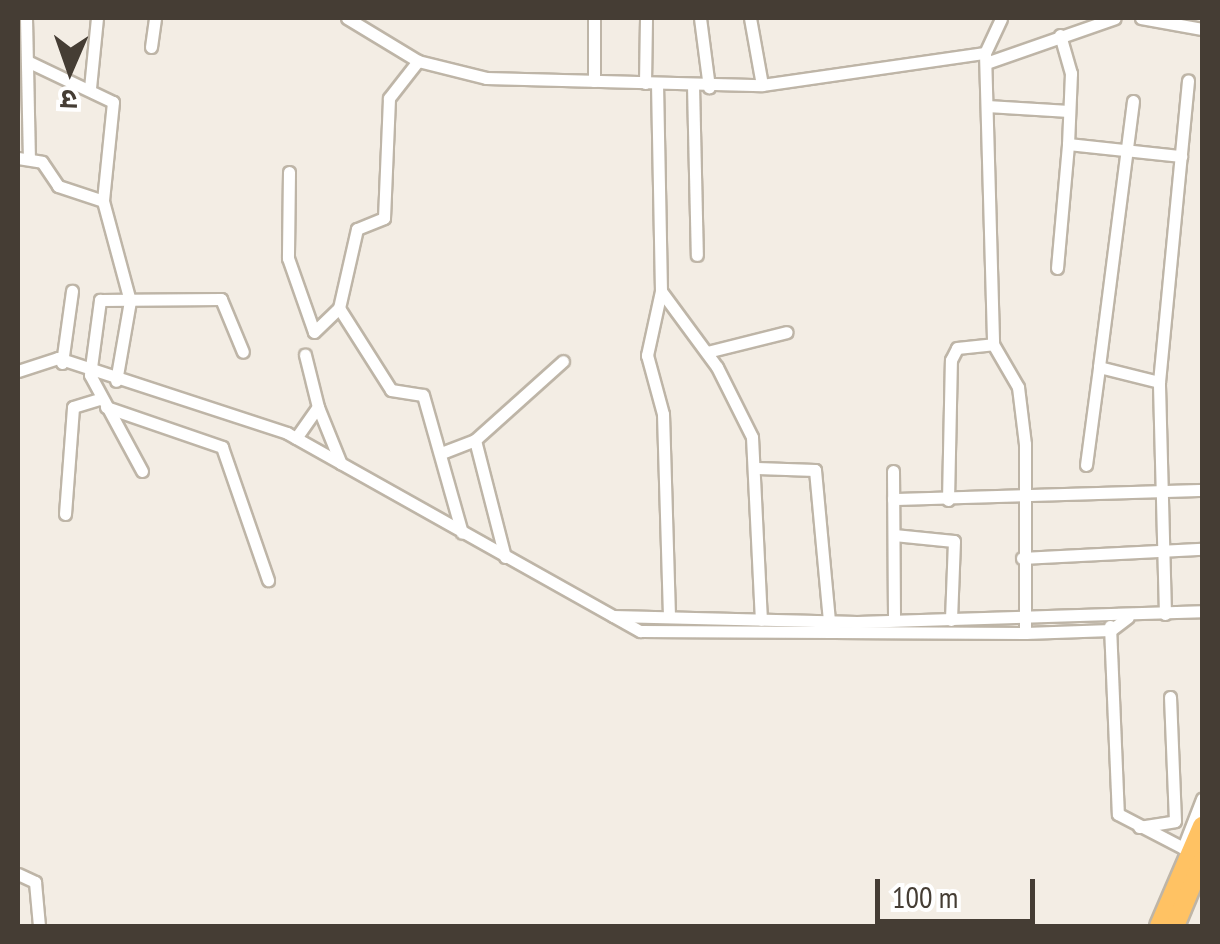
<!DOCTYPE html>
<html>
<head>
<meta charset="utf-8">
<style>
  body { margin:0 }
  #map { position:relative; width:1220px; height:944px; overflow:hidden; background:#f3ede4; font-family:"PT Sans Narrow","Noto Sans Devanagari",sans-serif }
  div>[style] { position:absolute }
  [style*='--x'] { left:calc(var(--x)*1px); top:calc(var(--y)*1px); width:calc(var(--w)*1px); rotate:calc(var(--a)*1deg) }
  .roads { filter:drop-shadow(2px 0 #beb5a7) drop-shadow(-2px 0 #beb5a7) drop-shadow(0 2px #beb5a7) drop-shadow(0 -2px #beb5a7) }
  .minor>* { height:11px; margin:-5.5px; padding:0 5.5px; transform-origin:5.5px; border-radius:5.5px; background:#fff }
  .highway>* { height:18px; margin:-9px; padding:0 9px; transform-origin:9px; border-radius:9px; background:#ffc263 }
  span { translate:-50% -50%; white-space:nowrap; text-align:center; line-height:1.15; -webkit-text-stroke:10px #fff; paint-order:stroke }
  .frame { position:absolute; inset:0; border:20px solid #453d34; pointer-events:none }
  .north { position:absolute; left:20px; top:20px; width:100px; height:100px; -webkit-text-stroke:8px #fff; paint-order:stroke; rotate:182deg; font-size:28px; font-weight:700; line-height:40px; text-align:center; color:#453d34 }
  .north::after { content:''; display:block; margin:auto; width:35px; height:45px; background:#453d34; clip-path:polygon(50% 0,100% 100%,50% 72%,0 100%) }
  .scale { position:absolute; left:875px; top:879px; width:160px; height:45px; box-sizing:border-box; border:5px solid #453d34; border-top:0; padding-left:12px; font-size:30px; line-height:35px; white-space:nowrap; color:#453d34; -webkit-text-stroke:8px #fff; paint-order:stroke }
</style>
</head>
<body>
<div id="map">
  <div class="roads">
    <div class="minor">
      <div style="--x:26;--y:18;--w:141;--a:88.8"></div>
      <div style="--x:347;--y:18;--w:83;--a:31.2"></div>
      <div style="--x:418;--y:61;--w:70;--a:14"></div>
      <div style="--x:486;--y:78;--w:276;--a:1.5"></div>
      <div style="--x:762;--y:85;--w:225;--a:-8.2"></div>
      <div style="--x:985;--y:53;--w:291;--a:88.4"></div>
      <div style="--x:993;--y:344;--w:50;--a:59.8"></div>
      <div style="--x:1018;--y:387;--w:57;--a:83"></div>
      <div style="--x:1025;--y:444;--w:189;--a:90"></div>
      <div style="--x:700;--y:18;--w:70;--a:82.6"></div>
      <div style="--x:750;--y:18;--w:68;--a:79.8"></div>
      <div style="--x:1141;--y:18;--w:62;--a:10.2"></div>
      <div style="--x:1060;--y:35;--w:40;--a:74"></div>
      <div style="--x:1071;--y:73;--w:71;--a:92.4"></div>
      <div style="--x:1068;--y:144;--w:114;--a:6.1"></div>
      <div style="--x:151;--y:47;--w:29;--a:-82"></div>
      <div style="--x:985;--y:53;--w:38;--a:-65"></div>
      <div style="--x:27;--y:61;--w:95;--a:25.5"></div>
      <div style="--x:113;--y:102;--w:100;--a:95.8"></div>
      <div style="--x:989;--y:62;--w:133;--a:-19.2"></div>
      <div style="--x:594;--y:81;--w:63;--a:-90"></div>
      <div style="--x:645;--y:83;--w:65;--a:-89.1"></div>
      <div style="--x:657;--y:83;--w:208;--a:88.9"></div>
      <div style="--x:661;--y:291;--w:66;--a:102.3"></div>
      <div style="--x:647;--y:355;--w:61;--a:74.8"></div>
      <div style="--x:663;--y:414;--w:203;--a:88.3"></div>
      <div style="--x:693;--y:85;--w:170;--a:88.7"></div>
      <div style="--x:90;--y:88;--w:70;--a:-84.3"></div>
      <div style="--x:1133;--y:101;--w:268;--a:97.3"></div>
      <div style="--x:1099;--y:367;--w:62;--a:14"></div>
      <div style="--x:987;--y:106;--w:82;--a:3.5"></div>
      <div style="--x:18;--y:158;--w:24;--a:9"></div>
      <div style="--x:42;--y:162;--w:29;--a:56"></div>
      <div style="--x:58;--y:186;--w:47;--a:18.4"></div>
      <div style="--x:103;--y:201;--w:104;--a:74.9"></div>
      <div style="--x:130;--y:301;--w:81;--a:99.9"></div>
      <div style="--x:289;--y:172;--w:86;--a:90.7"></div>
      <div style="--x:288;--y:258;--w:78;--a:70.6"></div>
      <div style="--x:314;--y:332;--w:35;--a:-44"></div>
      <div style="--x:339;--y:308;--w:81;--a:-77.2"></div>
      <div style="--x:357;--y:229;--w:29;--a:-22"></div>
      <div style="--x:384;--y:218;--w:120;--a:-87.6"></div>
      <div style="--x:389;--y:98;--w:47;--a:-51.9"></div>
      <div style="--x:1057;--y:268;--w:124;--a:-84.9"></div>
      <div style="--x:661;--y:291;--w:94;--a:53.6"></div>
      <div style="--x:717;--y:367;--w:78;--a:63.4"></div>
      <div style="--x:752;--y:437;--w:183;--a:87.2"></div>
      <div style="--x:339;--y:308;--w:97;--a:57.6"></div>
      <div style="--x:391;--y:390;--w:32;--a:9"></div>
      <div style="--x:423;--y:395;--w:143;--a:74.2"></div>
      <div style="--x:707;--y:352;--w:82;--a:-14"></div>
      <div style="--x:62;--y:363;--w:73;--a:-82.1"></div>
      <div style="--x:18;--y:371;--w:42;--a:-18"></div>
      <div style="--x:58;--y:358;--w:241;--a:18.1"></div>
      <div style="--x:287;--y:433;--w:405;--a:29.3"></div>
      <div style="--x:640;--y:631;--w:385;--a:0.3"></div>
      <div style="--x:1025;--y:633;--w:86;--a:-2"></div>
      <div style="--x:1111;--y:630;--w:21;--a:-37"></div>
      <div style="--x:106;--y:407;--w:123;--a:19"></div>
      <div style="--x:222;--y:447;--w:141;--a:70.9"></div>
      <div style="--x:318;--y:407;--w:61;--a:68"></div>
      <div style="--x:296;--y:438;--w:38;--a:-55"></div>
      <div style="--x:318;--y:407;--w:54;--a:-104"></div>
      <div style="--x:444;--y:452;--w:33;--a:-21"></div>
      <div style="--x:1086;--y:465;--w:99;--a:-82.4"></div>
      <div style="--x:757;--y:468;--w:58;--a:2"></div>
      <div style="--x:815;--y:470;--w:152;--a:84.7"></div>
      <div style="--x:142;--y:471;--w:109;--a:-118.4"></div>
      <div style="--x:90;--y:375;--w:76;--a:-82.4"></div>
      <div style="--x:100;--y:300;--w:121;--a:-0.5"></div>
      <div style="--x:221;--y:299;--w:57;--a:67.5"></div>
      <div style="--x:893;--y:471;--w:149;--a:89.6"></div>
      <div style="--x:893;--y:499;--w:309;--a:-1.7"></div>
      <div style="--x:948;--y:500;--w:140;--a:-88.8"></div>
      <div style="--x:951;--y:360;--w:13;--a:-63"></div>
      <div style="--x:957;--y:348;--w:36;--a:-6"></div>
      <div style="--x:65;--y:514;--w:107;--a:-85.7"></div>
      <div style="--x:73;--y:407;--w:30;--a:-17"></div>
      <div style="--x:894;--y:535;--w:60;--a:5.7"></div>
      <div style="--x:954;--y:541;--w:79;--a:92.2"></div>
      <div style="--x:505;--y:557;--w:121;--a:-104.4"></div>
      <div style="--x:475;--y:440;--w:118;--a:-41.9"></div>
      <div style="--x:1022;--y:558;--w:180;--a:-2.9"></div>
      <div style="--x:1165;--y:614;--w:232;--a:-91.5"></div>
      <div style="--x:1159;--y:382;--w:303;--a:-84.5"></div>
      <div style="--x:613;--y:616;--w:244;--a:1.4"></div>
      <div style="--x:857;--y:622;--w:345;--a:-1.8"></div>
      <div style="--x:1110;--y:626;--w:188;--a:87.6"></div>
      <div style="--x:1118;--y:814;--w:82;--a:27.5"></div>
      <div style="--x:1139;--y:827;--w:36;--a:-9"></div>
      <div style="--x:1175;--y:821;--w:124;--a:-92.3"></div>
      <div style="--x:1183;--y:848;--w:53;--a:-68.8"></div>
      <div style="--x:18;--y:874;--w:19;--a:25"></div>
      <div style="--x:35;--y:882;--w:44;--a:84.8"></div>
    </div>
    <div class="highway">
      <div style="--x:1159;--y:926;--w:109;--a:-66.7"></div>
      <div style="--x:1175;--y:926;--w:70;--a:-67.4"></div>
    </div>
  </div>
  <div class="frame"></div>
  <div class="north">उ</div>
  <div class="scale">100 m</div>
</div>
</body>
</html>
